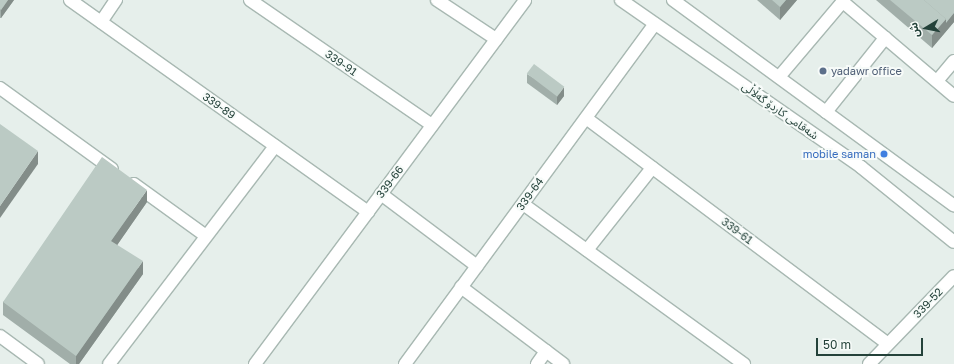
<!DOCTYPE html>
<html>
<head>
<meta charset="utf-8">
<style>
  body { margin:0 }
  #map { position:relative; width:954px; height:364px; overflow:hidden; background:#e6efeb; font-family:"Golos Text","Noto Sans Arabic",sans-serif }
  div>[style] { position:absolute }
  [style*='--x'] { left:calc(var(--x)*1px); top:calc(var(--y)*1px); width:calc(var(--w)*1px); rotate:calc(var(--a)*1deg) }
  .roads { filter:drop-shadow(1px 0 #a8b8b2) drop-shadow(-1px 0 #a8b8b2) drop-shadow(0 1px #a8b8b2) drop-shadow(0 -1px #a8b8b2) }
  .minor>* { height:12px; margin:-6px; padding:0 6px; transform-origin:6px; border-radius:6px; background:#fff }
  .wall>* { inset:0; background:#a1aea9 }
  .shaded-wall>* { inset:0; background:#838d89 }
  .building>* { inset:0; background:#bbcac4; transform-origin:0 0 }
  .dots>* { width:11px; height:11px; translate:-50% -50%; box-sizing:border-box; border:2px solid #f7fbf9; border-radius:50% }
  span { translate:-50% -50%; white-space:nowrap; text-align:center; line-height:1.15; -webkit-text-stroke:4px #f7fbf9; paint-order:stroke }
  .street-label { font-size:11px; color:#24423a }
  .service-label { font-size:11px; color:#4e5e75 }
  .left { translate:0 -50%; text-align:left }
  .shop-label { font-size:11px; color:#366cbe }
  .right { translate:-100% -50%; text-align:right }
  .north { position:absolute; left:906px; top:8px; width:40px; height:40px; -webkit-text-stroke:3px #f7fbf9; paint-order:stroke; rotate:260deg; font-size:11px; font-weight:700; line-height:16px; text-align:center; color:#24423a }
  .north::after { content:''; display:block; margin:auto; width:14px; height:18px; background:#24423a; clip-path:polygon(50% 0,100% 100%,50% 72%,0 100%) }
  .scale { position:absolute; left:816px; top:338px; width:107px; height:18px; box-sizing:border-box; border:2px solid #24423a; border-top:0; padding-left:5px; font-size:12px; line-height:14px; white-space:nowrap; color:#24423a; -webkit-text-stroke:3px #f7fbf9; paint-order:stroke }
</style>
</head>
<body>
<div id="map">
  <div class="roads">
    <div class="minor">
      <div style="--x:70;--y:0;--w:366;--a:35.4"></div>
      <div style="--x:250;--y:0;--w:221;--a:34.5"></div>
      <div style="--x:437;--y:0;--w:71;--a:33.5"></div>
      <div style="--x:621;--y:0;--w:292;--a:34.8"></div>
      <div style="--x:861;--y:167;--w:119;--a:38.9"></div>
      <div style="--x:673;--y:0;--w:348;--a:36.2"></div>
      <div style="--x:843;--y:2;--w:145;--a:40.3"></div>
      <div style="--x:101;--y:22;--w:27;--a:-56"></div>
      <div style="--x:779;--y:77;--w:101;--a:-49.8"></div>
      <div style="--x:937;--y:81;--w:26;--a:-50"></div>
      <div style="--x:0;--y:88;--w:138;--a:35.9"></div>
      <div style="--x:826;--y:112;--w:95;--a:-51.4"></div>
      <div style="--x:586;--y:118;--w:377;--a:36.8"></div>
      <div style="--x:134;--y:184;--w:89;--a:35.8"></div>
      <div style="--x:381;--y:194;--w:120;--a:36.9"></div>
      <div style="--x:523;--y:204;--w:273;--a:35.9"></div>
      <div style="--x:587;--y:250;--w:105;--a:-51.6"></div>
      <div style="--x:461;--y:287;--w:128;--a:37"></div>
      <div style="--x:0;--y:336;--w:47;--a:36.4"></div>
      <div style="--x:109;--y:364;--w:274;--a:-52.7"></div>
      <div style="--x:255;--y:364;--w:453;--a:-53.4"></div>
      <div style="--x:405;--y:364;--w:422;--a:-53.7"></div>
      <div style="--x:537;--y:364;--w:16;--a:-55"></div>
      <div style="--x:869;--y:364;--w:122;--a:-46"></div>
    </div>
  </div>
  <div class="wall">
    <div style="clip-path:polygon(0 0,14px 0,1px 18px,0 18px)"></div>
    <div style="clip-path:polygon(757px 0,797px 0,780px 20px)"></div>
    <div style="clip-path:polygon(876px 0,954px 0,954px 22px,932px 48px)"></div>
    <div style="clip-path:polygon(527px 74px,564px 96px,557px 105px,527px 83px)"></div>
    <div style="clip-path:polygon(147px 202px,117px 245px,143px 274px,79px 364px,70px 364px,3px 315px,3px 302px)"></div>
  </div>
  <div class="shaded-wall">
    <div style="clip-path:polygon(8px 0,14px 0,1px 18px,1px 10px)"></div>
    <div style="clip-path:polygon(786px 0,797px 0,780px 20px,780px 7px)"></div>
    <div style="clip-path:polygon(954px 13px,954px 22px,932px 48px,932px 35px,946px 19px)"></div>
    <div style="clip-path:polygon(564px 87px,564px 96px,557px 105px,557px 97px)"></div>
    <div style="clip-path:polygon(38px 151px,38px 164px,0 218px,0 206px)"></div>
    <div style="clip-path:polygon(147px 190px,147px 202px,111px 254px,111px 241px)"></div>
    <div style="clip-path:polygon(143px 261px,143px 274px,79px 364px,76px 364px,76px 356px)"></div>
  </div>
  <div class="building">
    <div style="clip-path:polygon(0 0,8px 0,1px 10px,0 9px)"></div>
    <div style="clip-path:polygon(772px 0,786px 0,780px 7px)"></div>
    <div style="clip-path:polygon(890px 0,924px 0,946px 19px,932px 35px)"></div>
    <div style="clip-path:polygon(924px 0,954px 0,954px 13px,946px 23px,946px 19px)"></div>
    <div style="left:534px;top:64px;width:38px;height:12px;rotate:37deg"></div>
    <div style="clip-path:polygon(0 124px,38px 151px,0 206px)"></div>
    <div style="clip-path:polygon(102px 157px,147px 190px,111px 241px,143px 261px,76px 356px,3px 302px)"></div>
  </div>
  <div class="dots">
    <div style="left:823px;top:71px;background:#5c6f8a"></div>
    <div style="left:884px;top:154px;background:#3f7fe0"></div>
  </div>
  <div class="street-label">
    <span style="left:341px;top:63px;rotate:35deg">339-91</span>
    <span style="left:219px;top:106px;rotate:35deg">339-89</span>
    <span style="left:780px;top:111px;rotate:35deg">شەقامی کاردۆ گەڵاڵی</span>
    <span style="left:390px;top:182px;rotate:-53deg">339-66</span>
    <span style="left:530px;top:194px;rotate:-54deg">339-64</span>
    <span style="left:737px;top:231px;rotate:37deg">339-61</span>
    <span style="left:928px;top:303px;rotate:-46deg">339-52</span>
  </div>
  <div class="service-label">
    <span class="left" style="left:831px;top:71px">yadawr office</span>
  </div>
  <div class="shop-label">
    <span class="right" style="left:876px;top:154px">mobile saman</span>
  </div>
  <div class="north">ش</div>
  <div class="scale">50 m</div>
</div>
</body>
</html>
